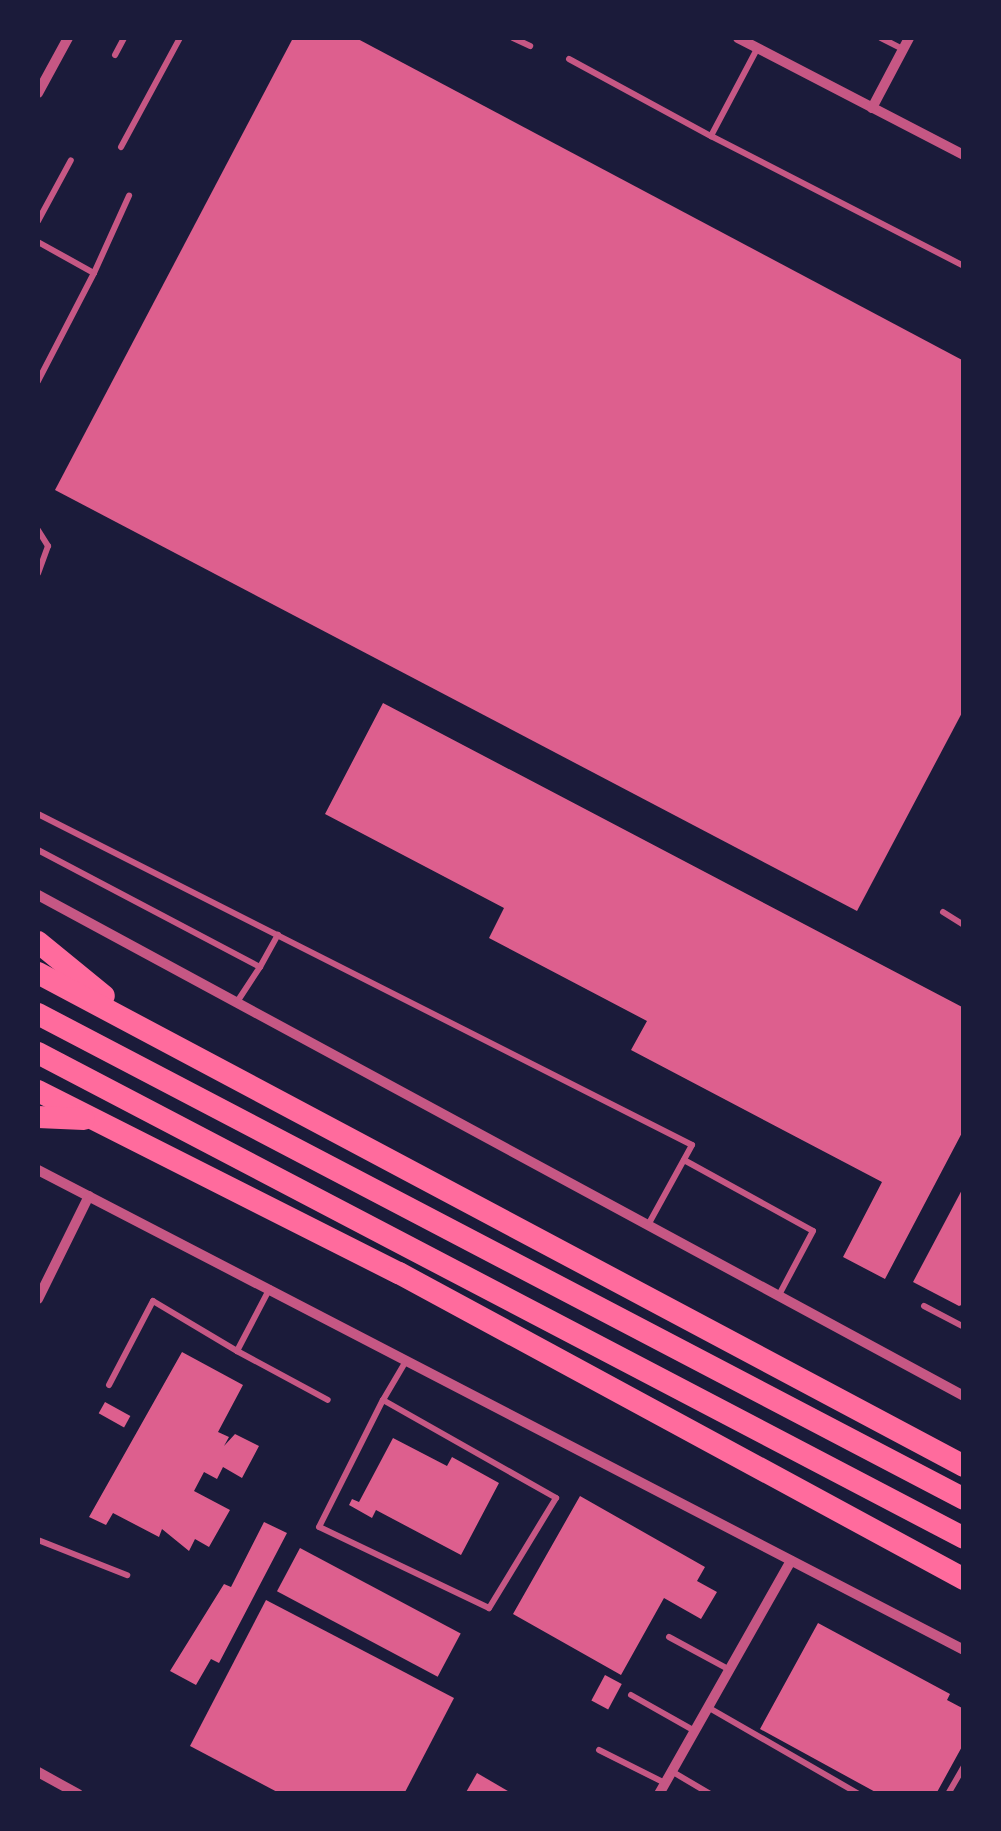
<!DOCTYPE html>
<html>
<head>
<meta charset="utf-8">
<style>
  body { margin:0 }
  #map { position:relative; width:1001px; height:1831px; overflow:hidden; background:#1b1b3a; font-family:Inter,sans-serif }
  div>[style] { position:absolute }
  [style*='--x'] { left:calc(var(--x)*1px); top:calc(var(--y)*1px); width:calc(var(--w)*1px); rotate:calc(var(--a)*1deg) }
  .building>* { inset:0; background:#dd5f8e; transform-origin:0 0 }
  .service>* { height:6px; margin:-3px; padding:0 3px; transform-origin:3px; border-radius:3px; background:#c65784 }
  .minor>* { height:10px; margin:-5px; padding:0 5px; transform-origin:5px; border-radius:5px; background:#c65784 }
  .motorway>* { height:22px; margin:-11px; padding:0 11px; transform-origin:11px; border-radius:11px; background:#ff6b9d }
  span { translate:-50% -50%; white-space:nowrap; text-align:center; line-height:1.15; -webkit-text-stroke:9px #1b1b3a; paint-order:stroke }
  .frame { position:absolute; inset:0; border:40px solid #1b1b3a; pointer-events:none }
</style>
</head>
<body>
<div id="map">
  <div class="building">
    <div style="clip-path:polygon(293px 38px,356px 38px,964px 361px,964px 709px,857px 911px,55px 490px)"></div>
    <div style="clip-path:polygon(383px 703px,964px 1008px,964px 1129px,885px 1279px,843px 1257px,882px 1182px,631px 1050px,647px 1021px,489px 938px,504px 908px,325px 814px)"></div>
    <div style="clip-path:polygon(964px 1186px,964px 1304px,959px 1306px,913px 1282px)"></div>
    <div style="clip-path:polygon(182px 1352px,243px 1385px,218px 1432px,229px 1437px,224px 1446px,235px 1434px,259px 1446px,242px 1478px,223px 1467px,217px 1479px,204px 1472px,194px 1491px,230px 1510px,209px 1547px,195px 1539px,189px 1551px,162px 1529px,159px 1537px,113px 1513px,106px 1525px,89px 1517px)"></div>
    <div style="left:105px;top:1402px;width:29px;height:13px;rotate:29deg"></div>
    <div style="clip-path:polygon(393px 1438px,447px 1466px,452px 1457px,499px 1483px,461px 1555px,376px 1510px,372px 1518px,349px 1505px,352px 1499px,359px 1502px)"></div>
    <div style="clip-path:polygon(580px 1496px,705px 1567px,697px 1581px,717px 1592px,701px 1619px,664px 1598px,621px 1675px,513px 1614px)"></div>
    <div style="clip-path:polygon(264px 1522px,287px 1533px,219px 1663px,211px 1659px,196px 1685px,170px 1671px,224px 1584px,231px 1587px)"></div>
    <div style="left:300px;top:1548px;width:182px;height:49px;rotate:28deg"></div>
    <div style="clip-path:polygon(266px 1600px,454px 1698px,404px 1794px,281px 1794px,190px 1746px)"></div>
    <div style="clip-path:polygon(818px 1623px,950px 1694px,947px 1700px,964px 1709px,964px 1743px,936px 1794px,879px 1794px,760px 1729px)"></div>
    <div style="left:605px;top:1675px;width:19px;height:29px;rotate:28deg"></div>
    <div style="clip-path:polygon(477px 1773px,513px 1794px,465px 1794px)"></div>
  </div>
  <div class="service">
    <div style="--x:513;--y:38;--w:19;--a:25"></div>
    <div style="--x:881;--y:38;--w:25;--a:27"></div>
    <div style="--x:757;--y:49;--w:98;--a:117.9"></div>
    <div style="--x:711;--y:136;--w:284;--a:27.2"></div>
    <div style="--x:115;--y:55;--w:19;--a:-62"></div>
    <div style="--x:569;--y:59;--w:162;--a:28.5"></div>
    <div style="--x:121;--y:147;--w:124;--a:-61.6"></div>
    <div style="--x:38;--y:221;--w:69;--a:-61.6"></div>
    <div style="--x:38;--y:242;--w:64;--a:29"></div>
    <div style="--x:94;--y:273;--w:122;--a:117.4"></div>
    <div style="--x:94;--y:273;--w:85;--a:-65.6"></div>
    <div style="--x:38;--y:530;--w:19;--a:58"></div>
    <div style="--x:48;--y:546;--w:29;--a:110"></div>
    <div style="--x:38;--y:814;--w:733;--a:26.84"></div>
    <div style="--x:692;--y:1145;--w:91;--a:118.8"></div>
    <div style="--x:38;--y:850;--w:251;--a:27.8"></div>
    <div style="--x:260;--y:967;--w:37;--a:-61"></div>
    <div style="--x:943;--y:912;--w:25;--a:32"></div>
    <div style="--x:237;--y:1002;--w:42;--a:-56.7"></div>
    <div style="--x:684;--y:1160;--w:147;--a:28.8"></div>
    <div style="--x:813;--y:1231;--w:72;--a:118"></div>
    <div style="--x:924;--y:1306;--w:45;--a:27.7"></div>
    <div style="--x:237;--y:1351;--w:103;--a:28.3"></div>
    <div style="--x:109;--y:1385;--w:95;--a:-62.4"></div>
    <div style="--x:153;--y:1301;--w:98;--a:30.8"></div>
    <div style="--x:237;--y:1351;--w:71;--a:-62.4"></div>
    <div style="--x:383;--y:1400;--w:199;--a:29.5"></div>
    <div style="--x:556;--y:1498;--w:129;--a:121.3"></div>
    <div style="--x:489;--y:1608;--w:188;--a:-154.5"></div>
    <div style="--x:319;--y:1527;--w:142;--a:-63.3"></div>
    <div style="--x:383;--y:1400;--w:45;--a:-59.5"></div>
    <div style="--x:38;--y:1540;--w:96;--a:21.5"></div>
    <div style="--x:669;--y:1637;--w:69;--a:28.4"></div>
    <div style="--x:631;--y:1695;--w:73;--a:29.4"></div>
    <div style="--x:711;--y:1709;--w:171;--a:29.9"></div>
    <div style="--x:599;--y:1750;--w:74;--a:26.6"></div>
    <div style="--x:673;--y:1772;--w:43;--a:30.7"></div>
    <div style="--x:948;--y:1794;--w:32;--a:-60"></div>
  </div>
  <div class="minor">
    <div style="--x:738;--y:38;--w:254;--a:27.4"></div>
    <div style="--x:38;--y:93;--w:63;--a:-61.4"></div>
    <div style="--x:872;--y:108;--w:79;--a:-62.1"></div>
    <div style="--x:38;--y:895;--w:1053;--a:28.42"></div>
    <div style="--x:38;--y:1170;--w:1043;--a:27.4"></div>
    <div style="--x:38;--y:1299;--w:115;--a:-63.7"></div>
    <div style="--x:38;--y:1772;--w:46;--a:28.8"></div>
    <div style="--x:659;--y:1794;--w:268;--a:-60.5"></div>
  </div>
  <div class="motorway">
    <div style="--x:38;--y:942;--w:85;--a:39.3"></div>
    <div style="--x:38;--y:973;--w:1049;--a:28.03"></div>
    <div style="--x:38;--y:1014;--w:1045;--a:27.64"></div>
    <div style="--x:38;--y:1053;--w:1045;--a:27.64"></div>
    <div style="--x:38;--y:1091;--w:404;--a:26.8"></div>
    <div style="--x:399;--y:1273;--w:643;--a:28.44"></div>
    <div style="--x:38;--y:1117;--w:46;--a:2.5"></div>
  </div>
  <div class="frame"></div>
</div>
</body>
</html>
